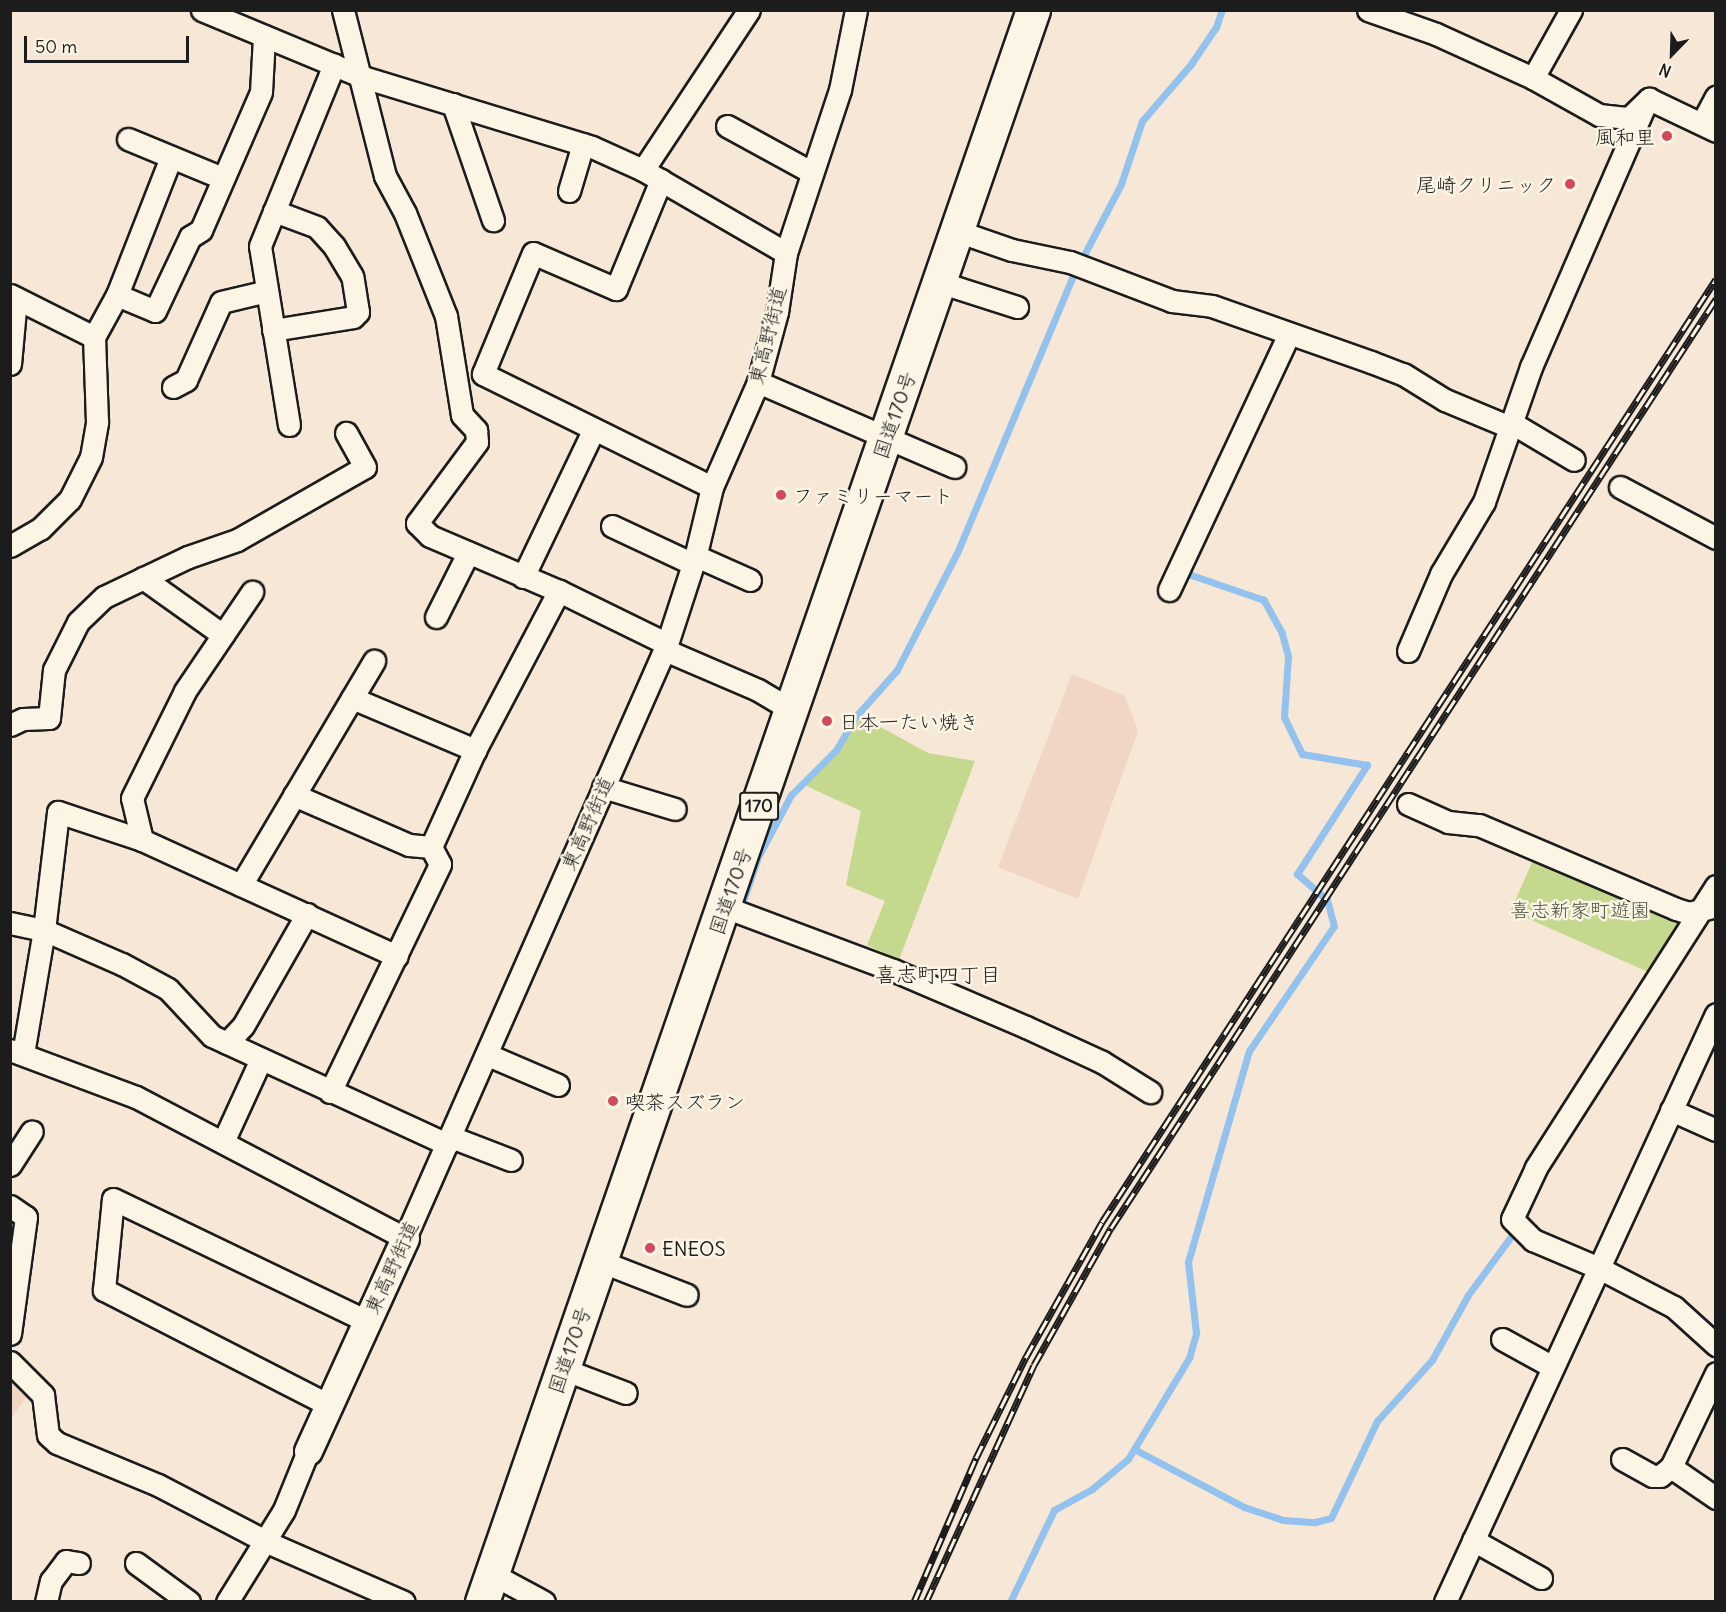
<!DOCTYPE html>
<html>
<head>
<meta charset="utf-8">
<style>
  body { margin:0 }
  #map { position:relative; width:1726px; height:1612px; overflow:hidden; background:#f7e7d6; font-family:Delius,"Klee One",sans-serif }
  div>[style] { position:absolute }
  [style*='--x'] { left:calc(var(--x)*1px); top:calc(var(--y)*1px); width:calc(var(--w)*1px); rotate:calc(var(--a)*1deg) }
  .built>* { inset:0; background:#f2d6c5 }
  .green>* { inset:0; background:#c4d88e; transform-origin:0 0 }
  .stream>* { height:7px; margin:-3.5px; padding:0 3.5px; transform-origin:3.5px; border-radius:3.5px; background:#92c2ed }
  .roads { filter:drop-shadow(2px 0 #1c1c1c) drop-shadow(-2px 0 #1c1c1c) drop-shadow(0 2px #1c1c1c) drop-shadow(0 -2px #1c1c1c) }
  .minor>* { height:21px; margin:-10.5px; padding:0 10.5px; transform-origin:10.5px; border-radius:10.5px; background:#fcf5e5 }
  .tertiary>* { height:27px; margin:-13.5px; padding:0 13.5px; transform-origin:13.5px; border-radius:13.5px; background:#fcf5e5 }
  .trunk>* { height:33px; margin:-16.5px; padding:0 16.5px; transform-origin:16.5px; border-radius:16.5px; background:#fcf5e5 }
  .rail>* { height:7px; margin-top:-3.5px; transform-origin:0; background:repeating-linear-gradient(90deg,#fcf5e5 0 14px,#1c1c1c 0 28px); box-sizing:border-box; border-block:2px solid #1c1c1c }
  .dots>* { width:16px; height:16px; translate:-50% -50%; box-sizing:border-box; border:3px solid #fcf5e5; border-radius:50% }
  span { translate:-50% -50%; white-space:nowrap; text-align:center; line-height:1.15; -webkit-text-stroke:5px #fcf5e5; paint-order:stroke }
  .shield-label span { padding:2px 4px; background:#fcf5e5; border:2px solid; border-radius:4px; -webkit-text-stroke-width:0 }
  .shield-label { font-size:18px; color:#1c1c1c; font-weight:700 }
  .poi-label { font-size:20px; color:#1c1c1c }
  .right { translate:-100% -50%; text-align:right }
  .left { translate:0 -50%; text-align:left }
  .street-label { font-size:20px; color:#1c1c1c }
  .park-label { font-size:20px; color:#4e543e }
  .neighbourhood-label { font-size:21px; color:#1c1c1c }
  .frame { position:absolute; inset:0; border:12px solid #1c1c1c; pointer-events:none }
  .north { position:absolute; left:1642px; top:24px; width:60px; height:60px; -webkit-text-stroke:4px #fcf5e5; paint-order:stroke; rotate:203deg; font-size:16px; font-weight:700; line-height:24px; text-align:center; color:#1c1c1c }
  .north::after { content:''; display:block; margin:auto; width:21px; height:27px; background:#1c1c1c; clip-path:polygon(50% 0,100% 100%,50% 72%,0 100%) }
  .scale { position:absolute; left:24px; top:36px; width:165px; height:27px; box-sizing:border-box; border:3px solid #1c1c1c; border-top:0; padding-left:8px; font-size:18px; line-height:21px; white-space:nowrap; color:#1c1c1c; -webkit-text-stroke:4px #fcf5e5; paint-order:stroke }
</style>
</head>
<body>
<div id="map">
  <div class="built">
    <div style="clip-path:polygon(1072px 674px,1125px 696px,1138px 731px,1078px 899px,998px 867px)"></div>
    <div style="clip-path:polygon(11px 1379px,26px 1398px,11px 1418px)"></div>
  </div>
  <div class="green">
    <div style="clip-path:polygon(862px 717px,928px 753px,975px 761px,899px 960px,867px 945px,885px 901px,846px 885px,861px 811px,804px 785px,837px 752px)"></div>
    <div style="left:1535px;top:856px;width:164px;height:60px;rotate:24deg"></div>
  </div>
  <div class="stream">
    <div style="--x:744;--y:898;--w:43;--a:-71.1"></div>
    <div style="--x:758;--y:857;--w:70;--a:-62"></div>
    <div style="--x:791;--y:795;--w:64;--a:-45"></div>
    <div style="--x:836;--y:750;--w:41;--a:-59"></div>
    <div style="--x:857;--y:715;--w:60;--a:-48.4"></div>
    <div style="--x:897;--y:670;--w:131;--a:-62.9"></div>
    <div style="--x:957;--y:553;--w:300;--a:-67.3"></div>
    <div style="--x:1073;--y:276;--w:104;--a:-62.4"></div>
    <div style="--x:1121;--y:184;--w:66;--a:-71.6"></div>
    <div style="--x:1142;--y:121;--w:75;--a:-49.3"></div>
    <div style="--x:1191;--y:64;--w:45;--a:-56"></div>
    <div style="--x:1216;--y:27;--w:18;--a:-71"></div>
    <div style="--x:1134;--y:1449;--w:124;--a:27.8"></div>
    <div style="--x:1244;--y:1507;--w:41;--a:18.4"></div>
    <div style="--x:1283;--y:1520;--w:32;--a:4"></div>
    <div style="--x:1315;--y:1522;--w:16;--a:-14"></div>
    <div style="--x:1331;--y:1518;--w:107;--a:-64.6"></div>
    <div style="--x:1377;--y:1421;--w:82;--a:-48"></div>
    <div style="--x:1432;--y:1360;--w:74;--a:-61"></div>
    <div style="--x:1468;--y:1295;--w:84;--a:-53.7"></div>
    <div style="--x:1010;--y:1602;--w:102;--a:-64.4"></div>
    <div style="--x:1054;--y:1510;--w:43;--a:-28.9"></div>
    <div style="--x:1092;--y:1489;--w:47;--a:-39.8"></div>
    <div style="--x:1128;--y:1459;--w:118;--a:-58.9"></div>
    <div style="--x:1189;--y:1358;--w:26;--a:-74"></div>
    <div style="--x:1196;--y:1333;--w:71;--a:-96.4"></div>
    <div style="--x:1188;--y:1262;--w:220;--a:-73.9"></div>
    <div style="--x:1249;--y:1051;--w:151;--a:-55.8"></div>
    <div style="--x:1334;--y:926;--w:27;--a:-105"></div>
    <div style="--x:1327;--y:900;--w:40;--a:-139"></div>
    <div style="--x:1297;--y:874;--w:130;--a:-57.3"></div>
    <div style="--x:1367;--y:765;--w:66;--a:-170.4"></div>
    <div style="--x:1302;--y:754;--w:41;--a:-115.9"></div>
    <div style="--x:1284;--y:717;--w:61;--a:-86.2"></div>
    <div style="--x:1288;--y:656;--w:24;--a:-105"></div>
    <div style="--x:1282;--y:633;--w:38;--a:-119"></div>
    <div style="--x:1264;--y:600;--w:77;--a:-161.1"></div>
    <div style="--x:1191;--y:575;--w:11;--a:-131"></div>
  </div>
  <div class="roads">
    <div class="minor">
      <div style="--x:202;--y:10;--w:174;--a:22.6"></div>
      <div style="--x:363;--y:77;--w:239;--a:17"></div>
      <div style="--x:592;--y:147;--w:56;--a:24.3"></div>
      <div style="--x:643;--y:170;--w:165;--a:30.1"></div>
      <div style="--x:343;--y:10;--w:171;--a:75.8"></div>
      <div style="--x:385;--y:176;--w:42;--a:61.6"></div>
      <div style="--x:405;--y:213;--w:111;--a:68.3"></div>
      <div style="--x:446;--y:316;--w:100;--a:80.8"></div>
      <div style="--x:462;--y:415;--w:21;--a:47"></div>
      <div style="--x:476;--y:430;--w:12;--a:85"></div>
      <div style="--x:477;--y:442;--w:101;--a:126.5"></div>
      <div style="--x:417;--y:523;--w:18;--a:45"></div>
      <div style="--x:430;--y:536;--w:140;--a:23.1"></div>
      <div style="--x:559;--y:591;--w:120;--a:26.1"></div>
      <div style="--x:1368;--y:10;--w:72;--a:19.4"></div>
      <div style="--x:1436;--y:34;--w:107;--a:24.4"></div>
      <div style="--x:1533;--y:78;--w:76;--a:29.3"></div>
      <div style="--x:1599;--y:115;--w:30;--a:6"></div>
      <div style="--x:1629;--y:118;--w:28;--a:-44"></div>
      <div style="--x:1649;--y:99;--w:74;--a:25.5"></div>
      <div style="--x:1533;--y:78;--w:78;--a:-60.8"></div>
      <div style="--x:453;--y:104;--w:123;--a:71"></div>
      <div style="--x:1702;--y:123;--w:30;--a:-62"></div>
      <div style="--x:727;--y:126;--w:96;--a:28.7"></div>
      <div style="--x:128;--y:139;--w:102;--a:22.5"></div>
      <div style="--x:643;--y:170;--w:192;--a:-56.5"></div>
      <div style="--x:661;--y:180;--w:118;--a:112.4"></div>
      <div style="--x:616;--y:289;--w:90;--a:-156.6"></div>
      <div style="--x:533;--y:253;--w:131;--a:112.5"></div>
      <div style="--x:483;--y:374;--w:255;--a:26.3"></div>
      <div style="--x:569;--y:191;--w:49;--a:-73.4"></div>
      <div style="--x:957;--y:231;--w:58;--a:19.1"></div>
      <div style="--x:1012;--y:250;--w:59;--a:11.7"></div>
      <div style="--x:1070;--y:262;--w:109;--a:20.9"></div>
      <div style="--x:1172;--y:301;--w:40;--a:7.1"></div>
      <div style="--x:1212;--y:306;--w:169;--a:19.4"></div>
      <div style="--x:1371;--y:362;--w:34;--a:21"></div>
      <div style="--x:1403;--y:374;--w:49;--a:31.8"></div>
      <div style="--x:1445;--y:400;--w:65;--a:22.6"></div>
      <div style="--x:1505;--y:425;--w:12;--a:5"></div>
      <div style="--x:1517;--y:426;--w:66;--a:30.8"></div>
      <div style="--x:939;--y:282;--w:82;--a:17.8"></div>
      <div style="--x:10;--y:295;--w:94;--a:26.6"></div>
      <div style="--x:117;--y:295;--w:41;--a:22.8"></div>
      <div style="--x:155;--y:311;--w:82;--a:-64.7"></div>
      <div style="--x:190;--y:237;--w:13;--a:-32"></div>
      <div style="--x:201;--y:230;--w:150;--a:-66.5"></div>
      <div style="--x:261;--y:92;--w:56;--a:-86.9"></div>
      <div style="--x:273;--y:330;--w:81;--a:-9.2"></div>
      <div style="--x:353;--y:317;--w:7;--a:-45"></div>
      <div style="--x:358;--y:312;--w:36;--a:-99"></div>
      <div style="--x:352;--y:276;--w:35;--a:-121"></div>
      <div style="--x:334;--y:246;--w:25;--a:-132"></div>
      <div style="--x:317;--y:227;--w:46;--a:-159.6"></div>
      <div style="--x:10;--y:364;--w:66;--a:-84.8"></div>
      <div style="--x:758;--y:382;--w:214;--a:23.4"></div>
      <div style="--x:173;--y:387;--w:15;--a:-28"></div>
      <div style="--x:186;--y:380;--w:85;--a:-65.8"></div>
      <div style="--x:221;--y:302;--w:47;--a:-13.4"></div>
      <div style="--x:289;--y:425;--w:181;--a:-99.2"></div>
      <div style="--x:260;--y:246;--w:196;--a:-67.8"></div>
      <div style="--x:1620;--y:487;--w:109;--a:28"></div>
      <div style="--x:612;--y:526;--w:89;--a:25.1"></div>
      <div style="--x:10;--y:546;--w:34;--a:-30"></div>
      <div style="--x:40;--y:529;--w:42;--a:-45"></div>
      <div style="--x:70;--y:499;--w:47;--a:-63.4"></div>
      <div style="--x:91;--y:457;--w:36;--a:-80"></div>
      <div style="--x:97;--y:422;--w:85;--a:-92"></div>
      <div style="--x:94;--y:337;--w:48;--a:-61.3"></div>
      <div style="--x:117;--y:295;--w:148;--a:-68.6"></div>
      <div style="--x:696;--y:556;--w:59;--a:24"></div>
      <div style="--x:523;--y:577;--w:164;--a:-64.4"></div>
      <div style="--x:143;--y:578;--w:98;--a:35.5"></div>
      <div style="--x:1169;--y:590;--w:283;--a:-64.9"></div>
      <div style="--x:436;--y:617;--w:72;--a:-63.4"></div>
      <div style="--x:665;--y:650;--w:101;--a:23.3"></div>
      <div style="--x:758;--y:690;--w:39;--a:31"></div>
      <div style="--x:1408;--y:651;--w:84;--a:-66.8"></div>
      <div style="--x:1441;--y:574;--w:84;--a:-59.2"></div>
      <div style="--x:1484;--y:502;--w:143;--a:-70.8"></div>
      <div style="--x:1531;--y:367;--w:286;--a:-66.5"></div>
      <div style="--x:352;--y:698;--w:134;--a:22.9"></div>
      <div style="--x:10;--y:725;--w:14;--a:-25"></div>
      <div style="--x:23;--y:719;--w:26;--a:-2"></div>
      <div style="--x:49;--y:718;--w:48;--a:-84.1"></div>
      <div style="--x:54;--y:670;--w:54;--a:-63.4"></div>
      <div style="--x:78;--y:622;--w:36;--a:-44"></div>
      <div style="--x:104;--y:597;--w:93;--a:-25.5"></div>
      <div style="--x:188;--y:557;--w:52;--a:-19.1"></div>
      <div style="--x:237;--y:540;--w:147;--a:-29.7"></div>
      <div style="--x:365;--y:467;--w:39;--a:-119"></div>
      <div style="--x:603;--y:787;--w:75;--a:17"></div>
      <div style="--x:294;--y:795;--w:125;--a:23.5"></div>
      <div style="--x:409;--y:845;--w:22;--a:5"></div>
      <div style="--x:1408;--y:804;--w:44;--a:24.2"></div>
      <div style="--x:1448;--y:822;--w:31;--a:6"></div>
      <div style="--x:1479;--y:825;--w:214;--a:23.1"></div>
      <div style="--x:1676;--y:909;--w:14;--a:17"></div>
      <div style="--x:1689;--y:913;--w:21;--a:-14"></div>
      <div style="--x:142;--y:840;--w:43;--a:-103.4"></div>
      <div style="--x:132;--y:798;--w:119;--a:-63.6"></div>
      <div style="--x:185;--y:691;--w:120;--a:-55.9"></div>
      <div style="--x:431;--y:847;--w:107;--a:-65.6"></div>
      <div style="--x:475;--y:750;--w:180;--a:-62.2"></div>
      <div style="--x:241;--y:885;--w:261;--a:-59.3"></div>
      <div style="--x:1716;--y:886;--w:335;--a:122.6"></div>
      <div style="--x:1536;--y:1168;--w:56;--a:115.2"></div>
      <div style="--x:1512;--y:1219;--w:30;--a:45"></div>
      <div style="--x:1533;--y:1240;--w:72;--a:23"></div>
      <div style="--x:1599;--y:1268;--w:85;--a:27.5"></div>
      <div style="--x:1674;--y:1307;--w:57;--a:42.1"></div>
      <div style="--x:725;--y:907;--w:179;--a:20.6"></div>
      <div style="--x:893;--y:970;--w:145;--a:23.2"></div>
      <div style="--x:1026;--y:1027;--w:84;--a:24.7"></div>
      <div style="--x:1102;--y:1062;--w:57;--a:32"></div>
      <div style="--x:10;--y:923;--w:35;--a:12"></div>
      <div style="--x:44;--y:930;--w:85;--a:23.6"></div>
      <div style="--x:122;--y:964;--w:52;--a:28.5"></div>
      <div style="--x:168;--y:989;--w:64;--a:46.9"></div>
      <div style="--x:212;--y:1036;--w:259;--a:24.7"></div>
      <div style="--x:227;--y:1043;--w:23;--a:-47"></div>
      <div style="--x:243;--y:1026;--w:129;--a:-60.3"></div>
      <div style="--x:10;--y:1050;--w:134;--a:20.5"></div>
      <div style="--x:136;--y:1097;--w:304;--a:27.7"></div>
      <div style="--x:405;--y:1238;--w:649;--a:-66.2"></div>
      <div style="--x:667;--y:644;--w:90;--a:-72"></div>
      <div style="--x:695;--y:558;--w:73;--a:-76.5"></div>
      <div style="--x:712;--y:487;--w:115;--a:-66.3"></div>
      <div style="--x:758;--y:382;--w:73;--a:-74.8"></div>
      <div style="--x:777;--y:312;--w:60;--a:-81.3"></div>
      <div style="--x:786;--y:253;--w:172;--a:-71.7"></div>
      <div style="--x:840;--y:90;--w:82;--a:-78.7"></div>
      <div style="--x:23;--y:1054;--w:126;--a:-80.4"></div>
      <div style="--x:44;--y:930;--w:119;--a:-83.2"></div>
      <div style="--x:58;--y:812;--w:89;--a:18.4"></div>
      <div style="--x:142;--y:840;--w:280;--a:24.5"></div>
      <div style="--x:488;--y:1055;--w:76;--a:23.2"></div>
      <div style="--x:330;--y:1092;--w:253;--a:-64.2"></div>
      <div style="--x:440;--y:864;--w:19;--a:-118"></div>
      <div style="--x:1671;--y:1110;--w:49;--a:24"></div>
      <div style="--x:451;--y:1137;--w:64;--a:21"></div>
      <div style="--x:223;--y:1142;--w:89;--a:-65.4"></div>
      <div style="--x:10;--y:1165;--w:40;--a:-57.1"></div>
      <div style="--x:10;--y:1206;--w:19;--a:35"></div>
      <div style="--x:26;--y:1217;--w:118;--a:97.8"></div>
      <div style="--x:600;--y:1261;--w:93;--a:21.3"></div>
      <div style="--x:1502;--y:1339;--w:58;--a:28.8"></div>
      <div style="--x:10;--y:1362;--w:47;--a:45"></div>
      <div style="--x:43;--y:1395;--w:40;--a:82.9"></div>
      <div style="--x:48;--y:1435;--w:12;--a:42"></div>
      <div style="--x:57;--y:1443;--w:109;--a:22.6"></div>
      <div style="--x:158;--y:1485;--w:125;--a:27.6"></div>
      <div style="--x:269;--y:1543;--w:147;--a:23.6"></div>
      <div style="--x:563;--y:1369;--w:67;--a:20.9"></div>
      <div style="--x:329;--y:1405;--w:253;--a:-152.9"></div>
      <div style="--x:104;--y:1290;--w:91;--a:-84.4"></div>
      <div style="--x:113;--y:1199;--w:282;--a:25.7"></div>
      <div style="--x:1622;--y:1459;--w:35;--a:29"></div>
      <div style="--x:1653;--y:1476;--w:7;--a:0"></div>
      <div style="--x:1660;--y:1476;--w:14;--a:-39"></div>
      <div style="--x:1671;--y:1467;--w:104;--a:-64.4"></div>
      <div style="--x:1671;--y:1467;--w:55;--a:34.6"></div>
      <div style="--x:1473;--y:1540;--w:78;--a:29.2"></div>
      <div style="--x:136;--y:1563;--w:66;--a:36.3"></div>
      <div style="--x:492;--y:1574;--w:59;--a:28.3"></div>
      <div style="--x:46;--y:1602;--w:22;--a:-77"></div>
      <div style="--x:51;--y:1581;--w:25;--a:-53"></div>
      <div style="--x:66;--y:1561;--w:13;--a:9"></div>
      <div style="--x:227;--y:1602;--w:108;--a:-58.2"></div>
      <div style="--x:284;--y:1510;--w:64;--a:-67.9"></div>
      <div style="--x:1445;--y:1602;--w:647;--a:-65.26"></div>
    </div>
    <div class="tertiary">
      <div style="--x:308;--y:1451;--w:234;--a:-65.5"></div>
    </div>
    <div class="trunk">
      <div style="--x:482;--y:1602;--w:1685;--a:-70.91"></div>
    </div>
  </div>
  <div class="rail">
    <div style="--x:914;--y:1602;--w:157;--a:-66.7"></div>
    <div style="--x:976;--y:1458;--w:113;--a:-63.7"></div>
    <div style="--x:1026;--y:1357;--w:155;--a:-60.6"></div>
    <div style="--x:1102;--y:1222;--w:1125;--a:-56.93"></div>
    <div style="--x:926;--y:1602;--w:260;--a:-65.5"></div>
    <div style="--x:1034;--y:1365;--w:157;--a:-60.7"></div>
    <div style="--x:1111;--y:1228;--w:1109;--a:-56.93"></div>
  </div>
  <div class="dots">
    <div style="left:1667px;top:136px;background:#d1495b"></div>
    <div style="left:1570px;top:184px;background:#d1495b"></div>
    <div style="left:781px;top:495px;background:#d1495b"></div>
    <div style="left:827px;top:721px;background:#d1495b"></div>
    <div style="left:613px;top:1101px;background:#d1495b"></div>
    <div style="left:650px;top:1248px;background:#d1495b"></div>
  </div>
  <div class="shield-label">
    <span style="left:759px;top:806px">170</span>
  </div>
  <div class="poi-label">
    <span class="right" style="left:1655px;top:136px">風和里</span>
    <span class="right" style="left:1556px;top:184px">尾崎クリニック</span>
    <span class="left" style="left:793px;top:495px">ファミリーマート</span>
    <span class="left" style="left:839px;top:721px">日本一たい焼き</span>
    <span class="left" style="left:625px;top:1101px">喫茶スズラン</span>
    <span class="left" style="left:662px;top:1248px">ENEOS</span>
  </div>
  <div class="street-label">
    <span style="left:767px;top:335px;rotate:-76deg">東高野街道</span>
    <span style="left:894px;top:415px;rotate:-71deg">国道170号</span>
    <span style="left:587px;top:823px;rotate:-66deg">東高野街道</span>
    <span style="left:730px;top:891px;rotate:-71deg">国道170号</span>
    <span style="left:391px;top:1267px;rotate:-65deg">東高野街道</span>
    <span style="left:569px;top:1350px;rotate:-71deg">国道170号</span>
  </div>
  <div class="park-label">
    <span style="left:1580px;top:909px">喜志新家町遊園</span>
  </div>
  <div class="neighbourhood-label">
    <span style="left:938px;top:975px">喜志町四丁目</span>
  </div>
  <div class="frame"></div>
  <div class="north">N</div>
  <div class="scale">50 m</div>
</div>
</body>
</html>
